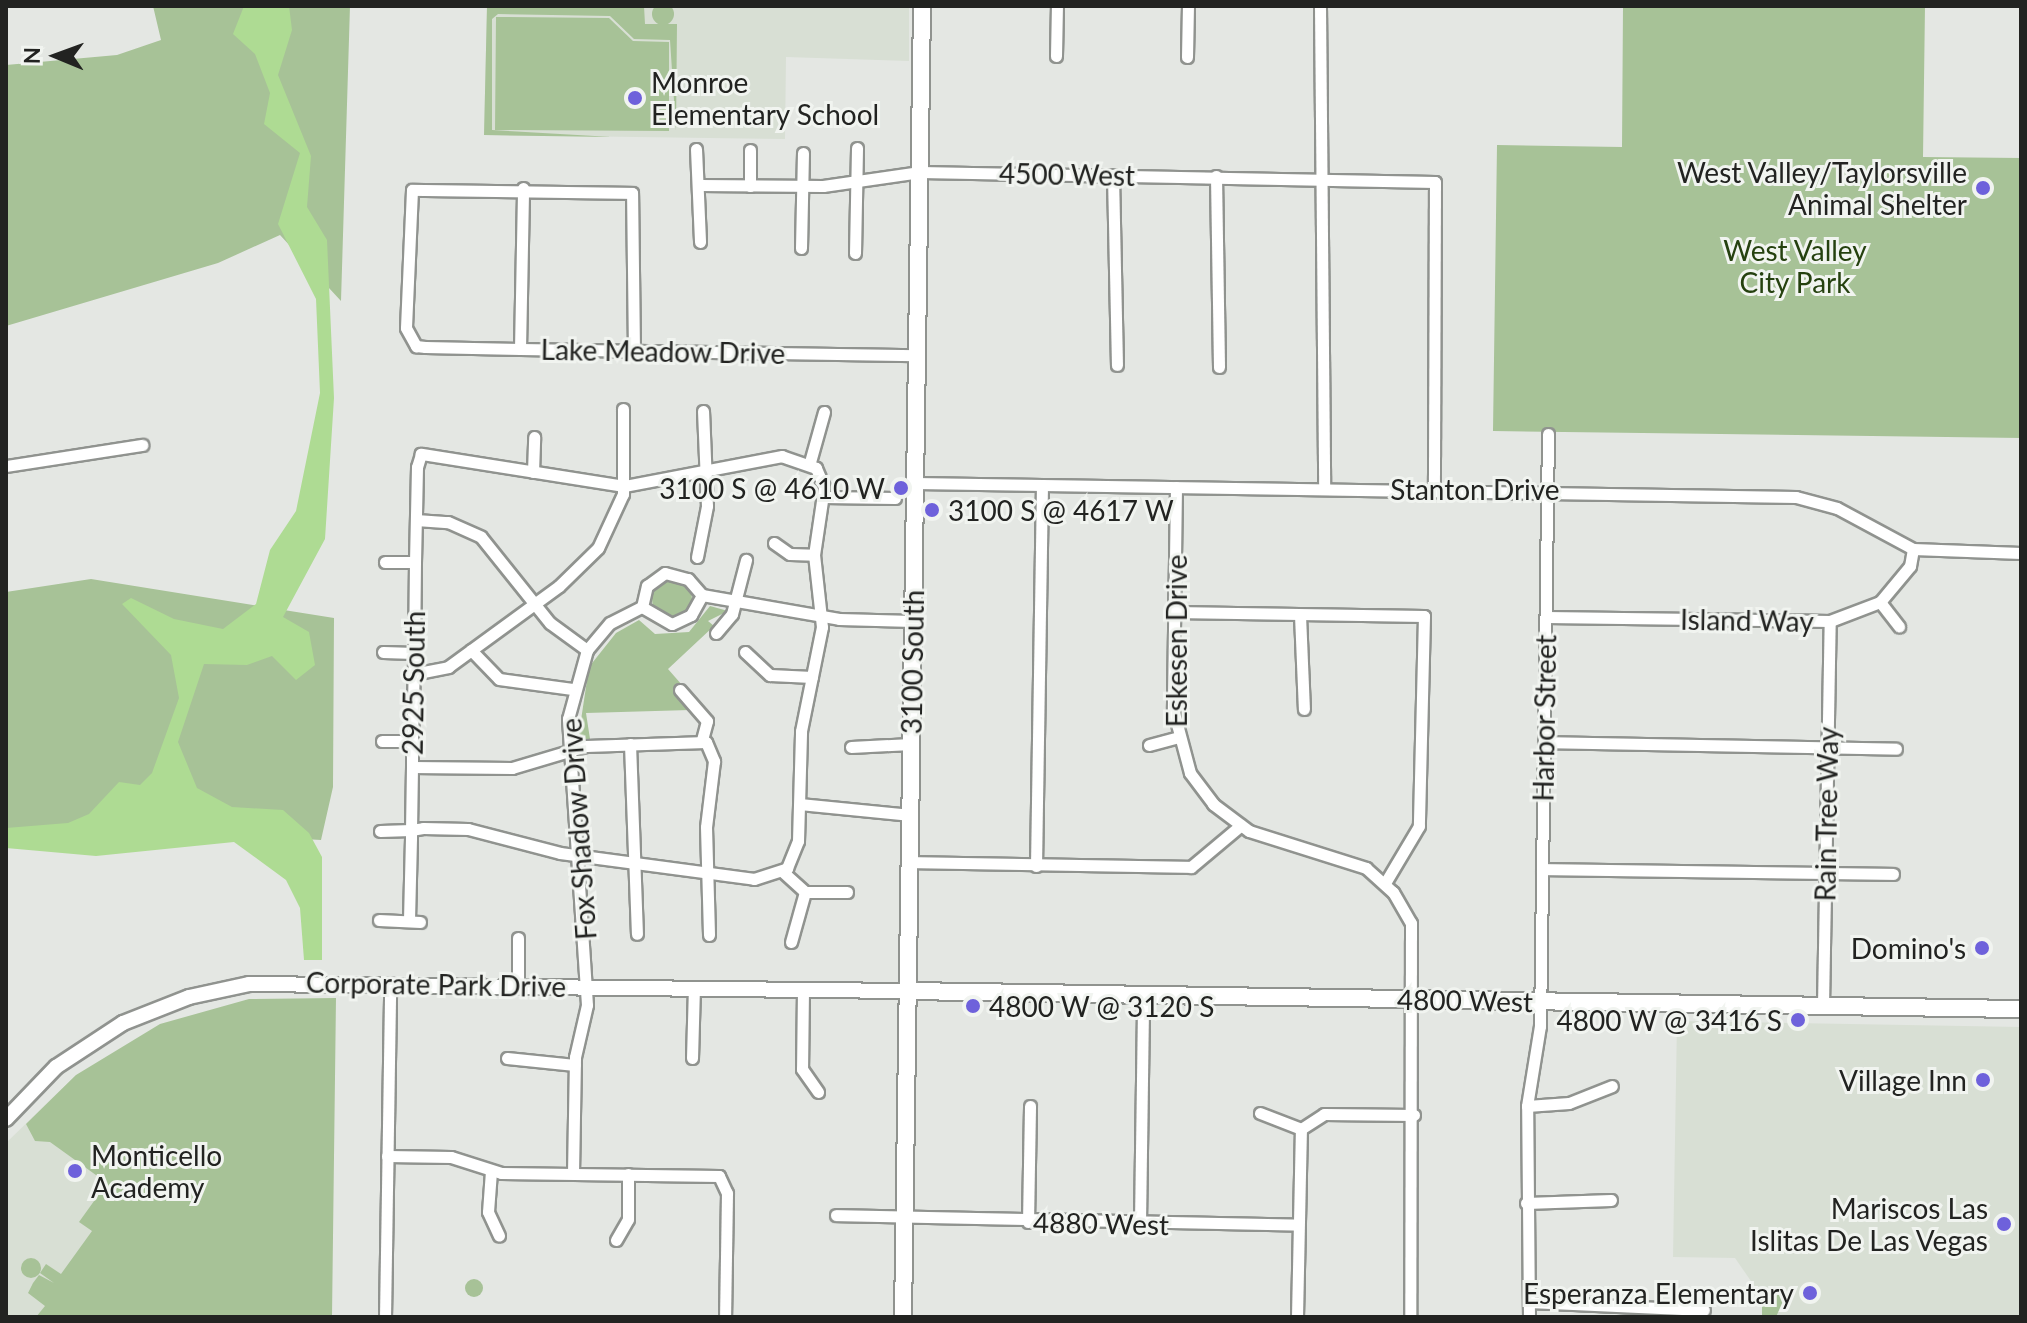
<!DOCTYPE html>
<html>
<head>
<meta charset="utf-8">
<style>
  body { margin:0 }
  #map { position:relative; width:2027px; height:1323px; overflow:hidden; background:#e4e7e3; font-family:Lato,sans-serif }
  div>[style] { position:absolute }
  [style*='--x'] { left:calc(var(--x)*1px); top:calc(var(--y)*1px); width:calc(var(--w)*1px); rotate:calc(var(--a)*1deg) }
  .built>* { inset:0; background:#d8dfd4 }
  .green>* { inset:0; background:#a7c297 }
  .round { border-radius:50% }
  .water>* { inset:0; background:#aedb93 }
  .roads { filter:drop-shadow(2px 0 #90938f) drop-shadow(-2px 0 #90938f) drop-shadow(0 2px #90938f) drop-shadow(0 -2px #90938f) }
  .minor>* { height:11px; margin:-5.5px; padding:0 5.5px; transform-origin:5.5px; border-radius:5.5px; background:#fff }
  .tertiary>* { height:14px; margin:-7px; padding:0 7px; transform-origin:7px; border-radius:7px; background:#fff }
  .secondary>* { height:16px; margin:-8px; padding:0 8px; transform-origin:8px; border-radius:8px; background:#fff }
  .dots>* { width:22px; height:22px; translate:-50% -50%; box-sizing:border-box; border:4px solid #f1f4f0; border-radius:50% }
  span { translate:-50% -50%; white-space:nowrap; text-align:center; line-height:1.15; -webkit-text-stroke:6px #f1f4f0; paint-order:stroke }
  .poi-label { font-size:28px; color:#222321 }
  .left { translate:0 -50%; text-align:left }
  .right { translate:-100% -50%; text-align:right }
  .street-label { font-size:28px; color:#222321 }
  .park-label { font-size:28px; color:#25410f }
  .frame { position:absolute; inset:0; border:8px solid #222321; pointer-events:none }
  .north { position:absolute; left:16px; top:16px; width:80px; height:80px; -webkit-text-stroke:6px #f1f4f0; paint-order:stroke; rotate:271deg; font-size:22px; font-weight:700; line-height:32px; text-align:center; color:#222321 }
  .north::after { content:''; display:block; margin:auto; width:28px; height:36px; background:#222321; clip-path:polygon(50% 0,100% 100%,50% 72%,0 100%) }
</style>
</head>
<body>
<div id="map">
  <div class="built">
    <div style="clip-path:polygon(487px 6px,909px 6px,909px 61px,786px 57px,785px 139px,484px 135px)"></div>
    <div style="clip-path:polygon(1677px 1021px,2021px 1027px,2021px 1317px,1762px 1317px,1762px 1297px,1735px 1258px,1673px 1257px)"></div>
    <div style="clip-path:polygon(76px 1075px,165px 1199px,146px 1317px,6px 1317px,6px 1143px)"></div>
  </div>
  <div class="green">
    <div class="round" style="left:652px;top:3px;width:22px;height:22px"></div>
    <div style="clip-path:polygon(153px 6px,350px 6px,341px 301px,280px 235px,218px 263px,6px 326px,6px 65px,117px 55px,161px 40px)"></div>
    <div style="clip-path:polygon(487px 6px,644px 6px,645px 24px,677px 24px,676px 131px,670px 40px,634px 39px,610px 16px,498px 14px,492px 19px,492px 130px,612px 137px,484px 135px)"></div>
    <div style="clip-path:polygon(1623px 6px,1925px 6px,1923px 157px,2021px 158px,2021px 438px,1493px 431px,1497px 145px,1622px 147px)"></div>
    <div style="clip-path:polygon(496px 17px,609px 18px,633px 41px,669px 42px,669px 131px,495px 130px)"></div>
    <div class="round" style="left:652px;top:579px;width:40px;height:40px"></div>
    <div style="clip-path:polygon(91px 579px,334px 618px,333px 787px,321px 840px,53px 825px,6px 833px,6px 592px)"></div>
    <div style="clip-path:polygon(710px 606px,728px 611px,708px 621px,714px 626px,668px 669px,682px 685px,674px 693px,690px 710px,586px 713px,590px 739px,578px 740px,589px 667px,616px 633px,639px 620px,655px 634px,689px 632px)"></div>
    <div style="clip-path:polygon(336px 998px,332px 1317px,36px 1317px,45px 1306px,28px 1293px,33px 1283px,39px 1275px,54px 1283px,40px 1273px,46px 1264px,61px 1274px,92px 1231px,79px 1222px,107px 1183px,50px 1142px,35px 1141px,26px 1124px,76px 1075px,160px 1024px,249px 999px)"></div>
    <div class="round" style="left:21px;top:1258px;width:20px;height:20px"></div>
    <div class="round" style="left:465px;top:1279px;width:18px;height:18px"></div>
    <div style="clip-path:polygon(1786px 1294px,1776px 1317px,1762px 1317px,1762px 1297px)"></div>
  </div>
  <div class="water">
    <div style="clip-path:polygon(244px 6px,289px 6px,292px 30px,278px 75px,311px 156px,307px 207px,327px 240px,334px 398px,325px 539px,283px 617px,309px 632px,315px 665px,296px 680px,272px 656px,247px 665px,204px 664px,178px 742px,197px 788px,232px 807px,283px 810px,309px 833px,322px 857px,322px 960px,304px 960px,300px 908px,286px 880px,234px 842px,96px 856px,6px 848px,6px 828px,68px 823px,89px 814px,119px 782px,140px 785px,152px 773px,179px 698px,171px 655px,122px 604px,131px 598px,174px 619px,223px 629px,256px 604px,270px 550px,296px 511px,320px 393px,316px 299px,278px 224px,300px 153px,264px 124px,270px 93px,255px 54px,233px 34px)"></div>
  </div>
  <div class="roads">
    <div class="minor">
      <div style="--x:1320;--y:6;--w:483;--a:89.5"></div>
      <div style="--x:1056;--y:56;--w:50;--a:-88.9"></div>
      <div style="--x:1187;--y:57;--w:51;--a:-88.9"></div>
      <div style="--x:696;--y:149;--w:93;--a:87.5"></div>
      <div style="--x:1113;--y:175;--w:190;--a:88.8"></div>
      <div style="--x:1216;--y:176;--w:191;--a:89.1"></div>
      <div style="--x:700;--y:185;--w:123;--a:0.5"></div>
      <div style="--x:823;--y:186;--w:98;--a:-8.2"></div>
      <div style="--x:920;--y:172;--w:515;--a:1.11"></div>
      <div style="--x:1435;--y:182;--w:309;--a:90.2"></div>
      <div style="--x:750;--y:186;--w:36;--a:-90"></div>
      <div style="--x:801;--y:248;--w:95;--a:-88.8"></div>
      <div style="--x:855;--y:253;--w:105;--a:-88.9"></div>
      <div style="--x:520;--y:349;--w:161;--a:-88.9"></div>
      <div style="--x:634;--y:351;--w:158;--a:-90.7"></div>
      <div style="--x:632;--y:193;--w:220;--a:-179.2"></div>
      <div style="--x:412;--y:190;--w:138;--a:92.5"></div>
      <div style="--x:406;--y:328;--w:21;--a:61"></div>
      <div style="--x:416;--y:346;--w:9;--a:6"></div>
      <div style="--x:425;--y:347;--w:95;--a:1.2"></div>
      <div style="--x:520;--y:349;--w:397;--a:0.9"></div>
      <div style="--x:810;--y:462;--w:52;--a:-74.4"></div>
      <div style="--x:6;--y:466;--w:138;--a:-8.8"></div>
      <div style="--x:533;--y:472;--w:35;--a:-88"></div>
      <div style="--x:915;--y:483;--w:881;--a:0.91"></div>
      <div style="--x:1796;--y:497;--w:42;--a:15"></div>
      <div style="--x:1837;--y:508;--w:86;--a:28.3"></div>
      <div style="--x:1913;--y:549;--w:108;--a:2.1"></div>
      <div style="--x:1176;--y:487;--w:222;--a:90.8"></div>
      <div style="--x:1173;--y:709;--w:66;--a:75.1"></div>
      <div style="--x:1190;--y:773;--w:39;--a:53"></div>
      <div style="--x:1213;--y:804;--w:45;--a:36.9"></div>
      <div style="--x:1249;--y:831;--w:123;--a:17.5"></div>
      <div style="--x:1366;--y:868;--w:36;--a:42"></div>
      <div style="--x:1393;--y:892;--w:36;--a:60"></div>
      <div style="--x:1411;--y:923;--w:394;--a:90.1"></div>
      <div style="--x:824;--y:497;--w:71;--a:0.8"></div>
      <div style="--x:416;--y:520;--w:32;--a:4"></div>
      <div style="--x:448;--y:522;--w:36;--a:24"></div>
      <div style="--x:481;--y:537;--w:110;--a:51.3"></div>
      <div style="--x:550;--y:623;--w:46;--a:36.1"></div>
      <div style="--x:774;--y:543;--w:19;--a:35"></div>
      <div style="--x:790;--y:554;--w:24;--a:2"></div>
      <div style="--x:697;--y:557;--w:52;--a:-78.9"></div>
      <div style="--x:707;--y:506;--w:95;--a:-92.4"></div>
      <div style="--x:385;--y:562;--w:30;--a:0"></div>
      <div style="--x:702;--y:595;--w:139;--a:9.9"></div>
      <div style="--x:839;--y:619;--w:74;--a:1.5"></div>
      <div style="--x:1880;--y:602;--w:31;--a:52"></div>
      <div style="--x:642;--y:607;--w:22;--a:-77"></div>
      <div style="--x:647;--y:586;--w:22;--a:-36"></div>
      <div style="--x:665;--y:573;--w:24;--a:15"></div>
      <div style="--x:688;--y:579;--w:21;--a:49"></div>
      <div style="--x:642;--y:607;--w:34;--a:30"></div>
      <div style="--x:672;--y:624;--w:21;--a:-25"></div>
      <div style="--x:691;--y:615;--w:23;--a:-61"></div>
      <div style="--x:1174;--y:612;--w:250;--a:0.9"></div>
      <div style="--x:1424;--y:616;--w:210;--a:91.4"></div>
      <div style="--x:1419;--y:826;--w:66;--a:120.8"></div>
      <div style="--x:1300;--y:615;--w:94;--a:87.6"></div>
      <div style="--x:1546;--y:617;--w:284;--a:0.8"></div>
      <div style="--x:1830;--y:621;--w:53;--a:-20.8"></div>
      <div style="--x:1880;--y:602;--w:47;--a:-50.2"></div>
      <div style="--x:1910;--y:566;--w:17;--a:-80"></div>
      <div style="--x:716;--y:633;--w:25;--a:-50"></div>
      <div style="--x:732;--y:614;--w:56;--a:-75.5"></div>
      <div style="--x:471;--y:650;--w:40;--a:46"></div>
      <div style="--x:499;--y:679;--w:74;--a:7.8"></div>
      <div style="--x:383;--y:652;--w:31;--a:2"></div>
      <div style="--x:745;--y:652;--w:34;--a:43"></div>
      <div style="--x:770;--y:675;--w:42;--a:2.7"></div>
      <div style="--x:413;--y:674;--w:36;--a:-11"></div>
      <div style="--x:448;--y:667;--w:137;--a:-36.1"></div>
      <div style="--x:559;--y:586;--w:54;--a:-44.3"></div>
      <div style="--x:598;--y:548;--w:60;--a:-65.2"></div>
      <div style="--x:623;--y:494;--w:85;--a:-90"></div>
      <div style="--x:680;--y:690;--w:41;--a:48.9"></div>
      <div style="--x:707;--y:721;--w:20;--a:105"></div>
      <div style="--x:382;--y:741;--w:30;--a:0"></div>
      <div style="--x:1544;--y:742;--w:352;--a:1.1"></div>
      <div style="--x:630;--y:744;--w:190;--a:87.9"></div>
      <div style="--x:1149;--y:745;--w:28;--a:-15"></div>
      <div style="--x:851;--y:747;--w:60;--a:-2.9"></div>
      <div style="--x:412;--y:767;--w:100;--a:0.6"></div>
      <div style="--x:512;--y:768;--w:77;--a:-16.6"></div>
      <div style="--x:586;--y:746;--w:120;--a:-1.9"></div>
      <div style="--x:706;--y:742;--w:21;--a:67"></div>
      <div style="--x:714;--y:761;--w:66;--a:96.9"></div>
      <div style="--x:706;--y:827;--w:108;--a:88.4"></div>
      <div style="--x:800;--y:804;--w:111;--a:5.7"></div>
      <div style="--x:380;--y:831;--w:31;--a:-2"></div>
      <div style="--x:411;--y:830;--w:12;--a:-9"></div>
      <div style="--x:423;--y:828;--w:45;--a:1.3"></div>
      <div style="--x:468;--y:829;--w:95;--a:14.6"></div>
      <div style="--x:560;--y:853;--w:196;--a:7.6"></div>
      <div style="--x:754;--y:879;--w:35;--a:-18"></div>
      <div style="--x:787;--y:868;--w:29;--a:-68"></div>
      <div style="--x:798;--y:841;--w:110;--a:-88.4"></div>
      <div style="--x:801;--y:731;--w:106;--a:-78.6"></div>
      <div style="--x:822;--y:627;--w:72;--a:-96.3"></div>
      <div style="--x:814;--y:555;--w:69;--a:-81.6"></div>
      <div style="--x:824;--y:487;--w:21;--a:-113"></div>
      <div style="--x:816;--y:468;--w:36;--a:-161"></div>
      <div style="--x:782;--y:456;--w:161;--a:169.2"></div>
      <div style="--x:624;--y:486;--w:206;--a:-171"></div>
      <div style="--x:421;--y:454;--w:14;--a:107"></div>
      <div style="--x:417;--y:467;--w:95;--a:91.2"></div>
      <div style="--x:415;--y:562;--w:91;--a:90.6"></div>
      <div style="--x:414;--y:653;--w:10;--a:90"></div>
      <div style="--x:414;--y:663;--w:78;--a:91.5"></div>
      <div style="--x:412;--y:741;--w:26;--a:90"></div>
      <div style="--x:412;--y:767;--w:63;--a:90.9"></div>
      <div style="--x:411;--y:830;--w:8;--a:90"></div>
      <div style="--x:411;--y:838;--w:83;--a:91.4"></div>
      <div style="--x:910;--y:862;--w:281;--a:1"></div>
      <div style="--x:1191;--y:867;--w:65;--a:-40"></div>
      <div style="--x:1036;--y:866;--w:381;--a:-89.1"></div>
      <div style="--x:1542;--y:869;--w:351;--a:0.8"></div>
      <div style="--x:783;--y:872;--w:30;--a:42"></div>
      <div style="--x:805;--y:892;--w:42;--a:0"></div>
      <div style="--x:379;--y:920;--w:41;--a:2.8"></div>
      <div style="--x:791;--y:942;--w:52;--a:-74.4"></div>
      <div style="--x:518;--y:985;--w:47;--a:-90"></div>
      <div style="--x:803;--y:990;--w:79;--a:90.7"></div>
      <div style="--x:802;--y:1069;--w:28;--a:55"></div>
      <div style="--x:1823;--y:1006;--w:385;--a:-89"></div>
      <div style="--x:507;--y:1058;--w:68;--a:5.9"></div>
      <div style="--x:692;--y:1058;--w:70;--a:-88.4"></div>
      <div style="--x:1527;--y:1106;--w:42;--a:-4.1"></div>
      <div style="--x:1569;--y:1103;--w:46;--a:-21.6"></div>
      <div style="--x:1260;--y:1113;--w:44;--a:21.3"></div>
      <div style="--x:1301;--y:1129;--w:27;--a:-33"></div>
      <div style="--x:1324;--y:1114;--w:90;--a:0.6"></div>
      <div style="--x:387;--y:1156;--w:64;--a:0.9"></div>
      <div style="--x:451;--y:1157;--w:52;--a:17.7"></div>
      <div style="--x:501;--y:1173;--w:218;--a:0.8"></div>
      <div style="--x:719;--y:1176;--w:19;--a:65"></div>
      <div style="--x:727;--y:1193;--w:124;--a:90.9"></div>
      <div style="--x:491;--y:1171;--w:41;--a:94.2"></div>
      <div style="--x:488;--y:1212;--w:26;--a:65"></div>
      <div style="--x:573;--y:1173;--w:116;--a:-89"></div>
      <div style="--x:575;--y:1057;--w:53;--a:-77"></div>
      <div style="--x:587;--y:1005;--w:287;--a:-93.8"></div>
      <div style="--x:568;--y:719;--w:72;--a:-74.6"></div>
      <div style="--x:587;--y:650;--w:35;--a:-50"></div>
      <div style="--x:610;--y:623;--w:36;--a:-27"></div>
      <div style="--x:1526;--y:1203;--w:85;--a:-2"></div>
      <div style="--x:836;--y:1215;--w:462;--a:1.2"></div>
      <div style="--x:1028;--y:1222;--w:116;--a:-89"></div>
      <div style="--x:1140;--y:1223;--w:228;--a:-89.2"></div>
      <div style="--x:616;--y:1240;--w:24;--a:-60"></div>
      <div style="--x:628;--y:1219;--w:45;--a:-90"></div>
      <div style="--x:1529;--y:1302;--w:175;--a:2.6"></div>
      <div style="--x:385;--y:1317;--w:334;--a:-89.1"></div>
      <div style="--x:1297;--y:1317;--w:188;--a:-88.8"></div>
      <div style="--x:1529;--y:1317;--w:211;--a:-90.5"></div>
      <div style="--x:1527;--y:1106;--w:81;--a:-80.8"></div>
      <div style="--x:1540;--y:1026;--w:592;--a:-89.23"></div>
    </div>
    <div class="tertiary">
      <div style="--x:6;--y:1119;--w:72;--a:-46.1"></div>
      <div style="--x:56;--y:1067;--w:80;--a:-33.3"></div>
      <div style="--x:123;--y:1023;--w:71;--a:-21.5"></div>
      <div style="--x:189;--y:997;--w:61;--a:-12.2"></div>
      <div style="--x:249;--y:984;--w:659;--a:0.61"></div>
    </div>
    <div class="secondary">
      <div style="--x:908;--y:991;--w:1113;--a:0.93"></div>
      <div style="--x:903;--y:1317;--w:1311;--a:-89.17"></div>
    </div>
  </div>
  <div class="dots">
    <div style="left:635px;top:98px;background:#6e61db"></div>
    <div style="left:1983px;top:188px;background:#6e61db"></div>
    <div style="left:901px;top:488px;background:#6e61db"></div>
    <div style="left:932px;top:510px;background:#6e61db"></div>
    <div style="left:1982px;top:948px;background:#6e61db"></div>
    <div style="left:973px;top:1006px;background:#6e61db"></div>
    <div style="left:1798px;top:1020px;background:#6e61db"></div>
    <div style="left:1983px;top:1080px;background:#6e61db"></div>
    <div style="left:75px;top:1171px;background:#6e61db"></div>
    <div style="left:2004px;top:1224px;background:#6e61db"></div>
    <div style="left:1810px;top:1293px;background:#6e61db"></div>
  </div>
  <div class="poi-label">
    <span class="left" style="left:651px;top:98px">Monroe<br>Elementary School</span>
    <span class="right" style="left:1967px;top:188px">West Valley/Taylorsville<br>Animal Shelter</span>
    <span class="right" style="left:885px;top:488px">3100 S @ 4610 W</span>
    <span class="left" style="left:948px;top:510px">3100 S @ 4617 W</span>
    <span class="right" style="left:1966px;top:948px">Domino's</span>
    <span class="left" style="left:989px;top:1006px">4800 W @ 3120 S</span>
    <span class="right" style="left:1782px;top:1020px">4800 W @ 3416 S</span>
    <span class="right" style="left:1967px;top:1080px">Village Inn</span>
    <span class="left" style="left:91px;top:1171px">Monticello<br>Academy</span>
    <span class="right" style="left:1988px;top:1224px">Mariscos Las<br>Islitas De Las Vegas</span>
    <span class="right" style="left:1794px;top:1293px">Esperanza Elementary</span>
  </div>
  <div class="street-label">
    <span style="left:1067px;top:174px;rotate:1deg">4500 West</span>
    <span style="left:663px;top:351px;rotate:1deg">Lake Meadow Drive</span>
    <span style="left:1475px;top:489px">Stanton Drive</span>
    <span style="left:1747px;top:620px;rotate:1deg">Island Way</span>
    <span style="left:1176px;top:641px;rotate:-90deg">Eskesen Drive</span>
    <span style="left:912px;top:662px;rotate:-89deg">3100 South</span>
    <span style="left:413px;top:683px;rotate:-89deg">2925 South</span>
    <span style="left:1544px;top:718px;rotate:-89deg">Harbor Street</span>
    <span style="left:1826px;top:814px;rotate:-89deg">Rain Tree Way</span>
    <span style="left:578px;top:829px;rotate:-94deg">Fox Shadow Drive</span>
    <span style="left:436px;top:984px;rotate:1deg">Corporate Park Drive</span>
    <span style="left:1465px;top:1000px;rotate:1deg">4800 West</span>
    <span style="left:1101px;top:1223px;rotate:1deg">4880 West</span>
  </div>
  <div class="park-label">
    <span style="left:1795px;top:266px">West Valley<br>City Park</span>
  </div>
  <div class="frame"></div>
  <div class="north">N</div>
</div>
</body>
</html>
